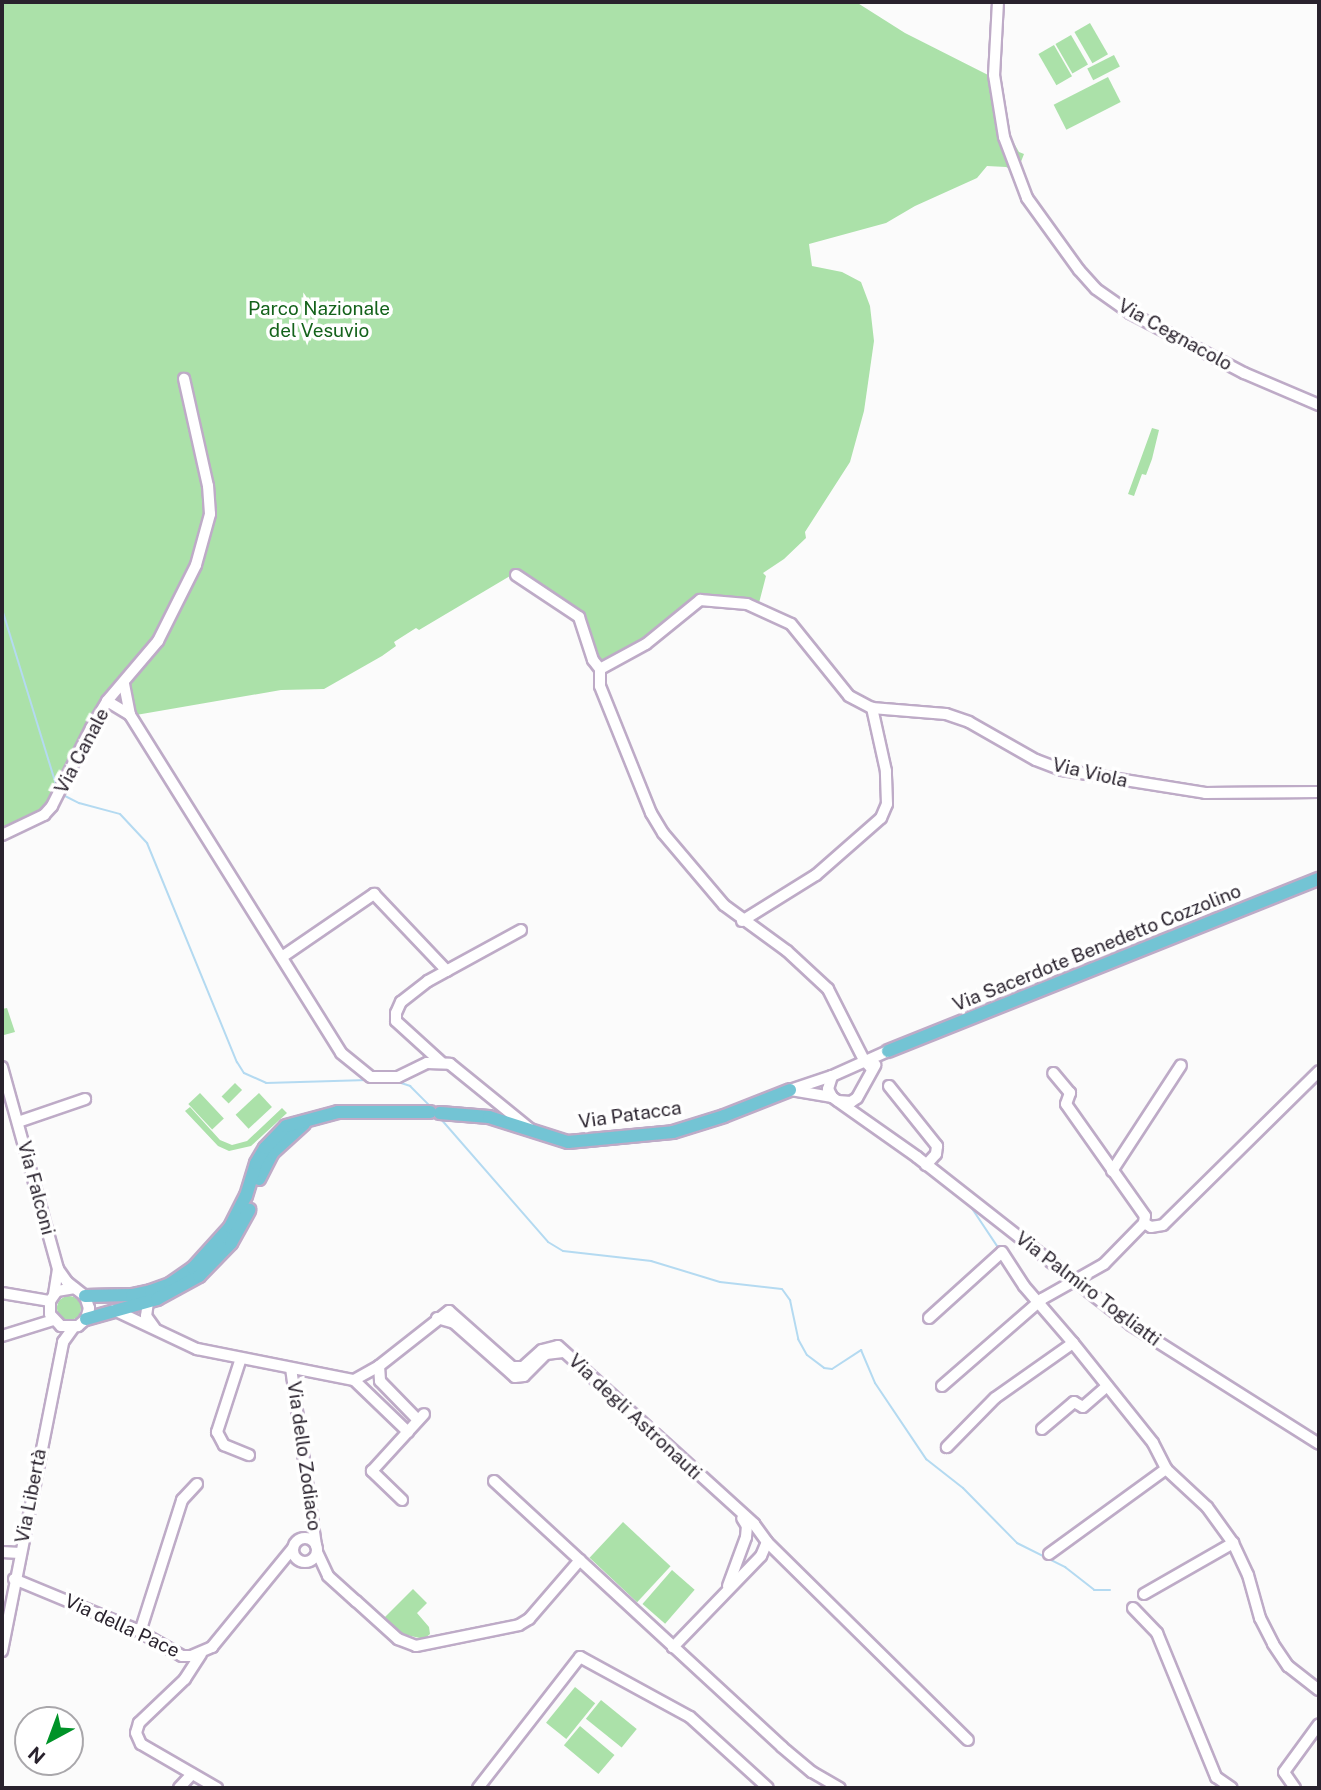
<!DOCTYPE html>
<html>
<head>
<meta charset="utf-8">
<style>
  body { margin:0 }
  #map { position:relative; width:1321px; height:1790px; overflow:hidden; background:#fbfbfb; font-family:"Public Sans",sans-serif }
  div>[style] { position:absolute }
  [style*='--x'] { left:calc(var(--x)*1px); top:calc(var(--y)*1px); width:calc(var(--w)*1px); rotate:calc(var(--a)*1deg) }
  .green>* { inset:0; background:#abe1a9; transform-origin:0 0 }
  .round { border-radius:50% }
  .stream>* { height:2px; margin:-1px; padding:0 1px; transform-origin:1px; border-radius:1px; background:#b4daf1 }
  .roads { filter:drop-shadow(2px 0 #beabc7) drop-shadow(-2px 0 #beabc7) drop-shadow(0 2px #beabc7) drop-shadow(0 -2px #beabc7) }
  .minor>* { height:10px; margin:-5px; padding:0 5px; transform-origin:5px; border-radius:5px; background:#fff }
  .minor>.ring { margin:-5px; padding:0; box-sizing:content-box; background:none; border:10px solid #fff; border-radius:50% }
  .major>* { height:12px; margin:-6px; padding:0 6px; transform-origin:6px; border-radius:6px; background:#73c4d4 }
  span { translate:-50% -50%; white-space:nowrap; text-align:center; line-height:1.15; -webkit-text-stroke:7px #fff; paint-order:stroke }
  .park-label { font-size:19px; color:#14621b }
  .street-label { font-size:19px; color:#29222d }
  .frame { position:absolute; inset:0; border:4px solid #29222d; pointer-events:none }
  .north { position:absolute; left:14px; top:1706px; width:70px; height:70px; box-sizing:border-box; background:#fff; border:2px solid #a9a7ab; border-radius:50%; rotate:221deg; font-size:19px; font-weight:700; line-height:28px; text-align:center; color:#29222d }
  .north::after { content:''; display:block; margin:auto; width:24px; height:32px; background:#009328; clip-path:polygon(50% 0,100% 100%,50% 72%,0 100%) }
</style>
</head>
<body>
<div id="map">
  <div class="green">
    <div style="clip-path:polygon(2px 2px,856px 2px,905px 33px,996px 79px,998px 115px,1019px 152px,1024px 154px,1017px 172px,1006px 167px,987px 166px,977px 178px,915px 206px,886px 223px,809px 244px,812px 266px,842px 272px,861px 282px,870px 306px,874px 341px,864px 411px,850px 462px,805px 532px,806px 538px,784px 559px,763px 573px,766px 576px,759px 603px,748px 611px,731px 609px,730px 606px,695px 607px,603px 669px,574px 617px,510px 576px,419px 630px,416px 628px,394px 642px,396px 646px,382px 656px,324px 689px,281px 690px,136px 715px,109px 710px,101px 719px,51px 815px,2px 842px)"></div>
    <div style="left:1090px;top:23px;width:36px;height:18px;rotate:60deg"></div>
    <div style="left:1071px;top:35px;width:34px;height:18px;rotate:60deg"></div>
    <div style="left:1054px;top:45px;width:36px;height:18px;rotate:60deg"></div>
    <div style="left:1114px;top:55px;width:13px;height:30px;rotate:63deg"></div>
    <div style="left:1108px;top:77px;width:28px;height:61px;rotate:63deg"></div>
    <div style="clip-path:polygon(1152px 428px,1159px 430px,1152px 459px,1146px 475px,1142px 474px,1134px 496px,1128px 494px)"></div>
    <div style="clip-path:polygon(7px 1008px,15px 1032px,4px 1035px,2px 1009px)"></div>
    <div style="left:235px;top:1083px;width:10px;height:19px;rotate:45deg"></div>
    <div style="left:200px;top:1093px;width:35px;height:16px;rotate:47deg"></div>
    <div style="left:259px;top:1093px;width:19px;height:32px;rotate:47deg"></div>
    <div style="clip-path:polygon(190px 1107px,220px 1140px,232px 1145px,247px 1141px,282px 1108px,287px 1113px,251px 1146px,229px 1151px,218px 1146px,185px 1111px)"></div>
    <div class="round" style="left:57px;top:1296px;width:24px;height:24px"></div>
    <div style="left:623px;top:1522px;width:65px;height:49px;rotate:43deg"></div>
    <div style="left:672px;top:1570px;width:30px;height:45px;rotate:41deg"></div>
    <div style="clip-path:polygon(413px 1589px,427px 1603px,417px 1613px,429px 1627px,430px 1634px,424px 1639px,402px 1634px,384px 1618px)"></div>
    <div style="left:575px;top:1687px;width:26px;height:46px;rotate:39deg"></div>
    <div style="left:601px;top:1700px;width:46px;height:24px;rotate:39deg"></div>
    <div style="left:580px;top:1726px;width:45px;height:25px;rotate:40deg"></div>
  </div>
  <div class="stream">
    <div style="--x:2;--y:609;--w:187;--a:72.9"></div>
    <div style="--x:63;--y:795;--w:18;--a:27"></div>
    <div style="--x:79;--y:803;--w:42;--a:15"></div>
    <div style="--x:120;--y:814;--w:40;--a:47"></div>
    <div style="--x:147;--y:843;--w:237;--a:67.7"></div>
    <div style="--x:237;--y:1062;--w:13;--a:58"></div>
    <div style="--x:244;--y:1073;--w:24;--a:24"></div>
    <div style="--x:266;--y:1083;--w:102;--a:-1.7"></div>
    <div style="--x:398;--y:1082;--w:13;--a:18"></div>
    <div style="--x:410;--y:1086;--w:27;--a:45"></div>
    <div style="--x:440;--y:1118;--w:164;--a:48.9"></div>
    <div style="--x:548;--y:1242;--w:17;--a:31"></div>
    <div style="--x:563;--y:1251;--w:89;--a:6.5"></div>
    <div style="--x:651;--y:1261;--w:72;--a:16.9"></div>
    <div style="--x:720;--y:1282;--w:62;--a:6.4"></div>
    <div style="--x:782;--y:1289;--w:14;--a:54"></div>
    <div style="--x:790;--y:1300;--w:40;--a:78"></div>
    <div style="--x:798;--y:1339;--w:18;--a:61"></div>
    <div style="--x:807;--y:1355;--w:21;--a:37"></div>
    <div style="--x:824;--y:1368;--w:8;--a:7"></div>
    <div style="--x:832;--y:1369;--w:35;--a:-33"></div>
    <div style="--x:861;--y:1350;--w:36;--a:67"></div>
    <div style="--x:875;--y:1383;--w:92;--a:56.1"></div>
    <div style="--x:926;--y:1459;--w:47;--a:38.1"></div>
    <div style="--x:963;--y:1488;--w:77;--a:45.5"></div>
    <div style="--x:1017;--y:1543;--w:54;--a:26.6"></div>
    <div style="--x:1065;--y:1567;--w:37;--a:38"></div>
    <div style="--x:1094;--y:1590;--w:16;--a:0"></div>
    <div style="--x:969;--y:1204;--w:54;--a:56.3"></div>
  </div>
  <div class="roads">
    <div class="minor">
      <div style="--x:998;--y:2;--w:73;--a:93.1"></div>
      <div style="--x:994;--y:75;--w:63;--a:80.8"></div>
      <div style="--x:1004;--y:137;--w:65;--a:69.3"></div>
      <div style="--x:1027;--y:198;--w:89;--a:54.2"></div>
      <div style="--x:1079;--y:270;--w:25;--a:48"></div>
      <div style="--x:1096;--y:289;--w:42;--a:35.2"></div>
      <div style="--x:1130;--y:313;--w:129;--a:27.8"></div>
      <div style="--x:1244;--y:373;--w:82;--a:23.1"></div>
      <div style="--x:516;--y:575;--w:76;--a:33.7"></div>
      <div style="--x:579;--y:617;--w:45;--a:72"></div>
      <div style="--x:593;--y:660;--w:11;--a:52"></div>
      <div style="--x:124;--y:684;--w:32;--a:79"></div>
      <div style="--x:130;--y:715;--w:398;--a:58"></div>
      <div style="--x:341;--y:1053;--w:38;--a:39"></div>
      <div style="--x:371;--y:1077;--w:27;--a:0"></div>
      <div style="--x:398;--y:1077;--w:32;--a:-26"></div>
      <div style="--x:427;--y:1063;--w:23;--a:2"></div>
      <div style="--x:450;--y:1064;--w:103;--a:39.1"></div>
      <div style="--x:107;--y:701;--w:27;--a:31"></div>
      <div style="--x:2;--y:835;--w:47;--a:-25.5"></div>
      <div style="--x:44;--y:815;--w:12;--a:-48"></div>
      <div style="--x:52;--y:806;--w:87;--a:-63.4"></div>
      <div style="--x:91;--y:728;--w:31;--a:-59"></div>
      <div style="--x:107;--y:701;--w:79;--a:-49.6"></div>
      <div style="--x:158;--y:641;--w:85;--a:-63.4"></div>
      <div style="--x:196;--y:565;--w:53;--a:-74.6"></div>
      <div style="--x:210;--y:514;--w:28;--a:-94"></div>
      <div style="--x:208;--y:486;--w:110;--a:-102.6"></div>
      <div style="--x:742;--y:921;--w:87;--a:-31.9"></div>
      <div style="--x:816;--y:875;--w:86;--a:-41.2"></div>
      <div style="--x:881;--y:818;--w:15;--a:-67"></div>
      <div style="--x:887;--y:804;--w:33;--a:-92"></div>
      <div style="--x:886;--y:771;--w:65;--a:-102.5"></div>
      <div style="--x:282;--y:957;--w:112;--a:-34.4"></div>
      <div style="--x:374;--y:894;--w:106;--a:46.5"></div>
      <div style="--x:441;--y:1062;--w:61;--a:-137.7"></div>
      <div style="--x:396;--y:1021;--w:8;--a:-90"></div>
      <div style="--x:396;--y:1013;--w:12;--a:-66"></div>
      <div style="--x:401;--y:1002;--w:34;--a:-38"></div>
      <div style="--x:428;--y:981;--w:106;--a:-28.7"></div>
      <div style="--x:2;--y:1067;--w:210;--a:74.5"></div>
      <div style="--x:58;--y:1269;--w:25;--a:99"></div>
      <div style="--x:872;--y:1069;--w:12;--a:-132"></div>
      <div style="--x:864;--y:1060;--w:80;--a:-116.9"></div>
      <div style="--x:828;--y:989;--w:56;--a:-137.2"></div>
      <div style="--x:787;--y:951;--w:78;--a:-143.9"></div>
      <div style="--x:724;--y:905;--w:94;--a:-130.3"></div>
      <div style="--x:663;--y:833;--w:23;--a:-121"></div>
      <div style="--x:651;--y:813;--w:137;--a:-111.9"></div>
      <div style="--x:600;--y:686;--w:17;--a:-90"></div>
      <div style="--x:600;--y:669;--w:52;--a:-28.5"></div>
      <div style="--x:646;--y:644;--w:70;--a:-39.2"></div>
      <div style="--x:700;--y:600;--w:47;--a:4.9"></div>
      <div style="--x:747;--y:604;--w:48;--a:24.4"></div>
      <div style="--x:791;--y:624;--w:92;--a:51.1"></div>
      <div style="--x:849;--y:696;--w:26;--a:28"></div>
      <div style="--x:872;--y:708;--w:74;--a:4.6"></div>
      <div style="--x:946;--y:714;--w:24;--a:19"></div>
      <div style="--x:969;--y:722;--w:77;--a:29.6"></div>
      <div style="--x:1036;--y:760;--w:28;--a:21"></div>
      <div style="--x:1062;--y:770;--w:145;--a:9.1"></div>
      <div style="--x:1205;--y:793;--w:114;--a:-0.5"></div>
      <div style="--x:832;--y:1076;--w:14;--a:107"></div>
      <div style="--x:828;--y:1089;--w:9;--a:63"></div>
      <div style="--x:832;--y:1097;--w:104;--a:35.2"></div>
      <div style="--x:917;--y:1157;--w:272;--a:38.1"></div>
      <div style="--x:1131;--y:1325;--w:222;--a:32.3"></div>
      <div style="--x:889;--y:1086;--w:77;--a:51.3"></div>
      <div style="--x:937;--y:1146;--w:8;--a:97"></div>
      <div style="--x:936;--y:1154;--w:15;--a:132"></div>
      <div style="--x:790;--y:1090;--w:44;--a:-18.4"></div>
      <div style="--x:832;--y:1076;--w:61;--a:-24.1"></div>
      <div style="--x:791;--y:1090;--w:42;--a:9.7"></div>
      <div style="--x:838;--y:1101;--w:13;--a:4"></div>
      <div style="--x:851;--y:1102;--w:7;--a:-34"></div>
      <div style="--x:857;--y:1098;--w:38;--a:-61"></div>
      <div style="--x:18;--y:1122;--w:71;--a:-18.9"></div>
      <div style="--x:1112;--y:1171;--w:126;--a:-56.9"></div>
      <div style="--x:1144;--y:1223;--w:8;--a:30"></div>
      <div style="--x:1151;--y:1227;--w:12;--a:-9"></div>
      <div style="--x:1163;--y:1225;--w:219;--a:-44.6"></div>
      <div style="--x:58;--y:1269;--w:16;--a:55"></div>
      <div style="--x:67;--y:1282;--w:23;--a:38"></div>
      <div style="--x:85;--y:1296;--w:13;--a:72"></div>
      <div style="--x:89;--y:1308;--w:11;--a:105"></div>
      <div style="--x:86;--y:1319;--w:11;--a:139"></div>
      <div style="--x:78;--y:1326;--w:17;--a:180"></div>
      <div style="--x:61;--y:1326;--w:16;--a:-133"></div>
      <div style="--x:50;--y:1314;--w:13;--a:-90"></div>
      <div style="--x:50;--y:1301;--w:12;--a:-55"></div>
      <div style="--x:57;--y:1291;--w:18;--a:-9"></div>
      <div style="--x:2;--y:1293;--w:49;--a:9.5"></div>
      <div style="--x:148;--y:1302;--w:14;--a:98"></div>
      <div style="--x:146;--y:1316;--w:14;--a:54"></div>
      <div style="--x:114;--y:1310;--w:92;--a:25.2"></div>
      <div style="--x:197;--y:1349;--w:160;--a:11.2"></div>
      <div style="--x:354;--y:1380;--w:29;--a:-29"></div>
      <div style="--x:379;--y:1366;--w:89;--a:-38.2"></div>
      <div style="--x:449;--y:1311;--w:84;--a:41.6"></div>
      <div style="--x:512;--y:1367;--w:11;--a:0"></div>
      <div style="--x:523;--y:1367;--w:25;--a:-42"></div>
      <div style="--x:542;--y:1350;--w:16;--a:-14"></div>
      <div style="--x:558;--y:1346;--w:265;--a:42.2"></div>
      <div style="--x:754;--y:1524;--w:22;--a:54"></div>
      <div style="--x:767;--y:1542;--w:15;--a:113"></div>
      <div style="--x:761;--y:1556;--w:127;--a:134"></div>
      <div style="--x:437;--y:1318;--w:18;--a:16"></div>
      <div style="--x:454;--y:1323;--w:81;--a:41.5"></div>
      <div style="--x:515;--y:1377;--w:9;--a:-6"></div>
      <div style="--x:524;--y:1376;--w:31;--a:-45"></div>
      <div style="--x:546;--y:1354;--w:17;--a:-7"></div>
      <div style="--x:929;--y:1318;--w:98;--a:-42.1"></div>
      <div style="--x:1002;--y:1252;--w:40;--a:57.1"></div>
      <div style="--x:1024;--y:1286;--w:75;--a:49.3"></div>
      <div style="--x:1073;--y:1343;--w:95;--a:144.8"></div>
      <div style="--x:995;--y:1398;--w:69;--a:134.4"></div>
      <div style="--x:2;--y:1336;--w:53;--a:-17.4"></div>
      <div style="--x:1073;--y:1343;--w:128;--a:51.3"></div>
      <div style="--x:1153;--y:1443;--w:29;--a:63"></div>
      <div style="--x:1166;--y:1469;--w:56;--a:42.8"></div>
      <div style="--x:1207;--y:1507;--w:44;--a:54.2"></div>
      <div style="--x:1233;--y:1543;--w:35;--a:65"></div>
      <div style="--x:1248;--y:1575;--w:45;--a:74.4"></div>
      <div style="--x:1260;--y:1618;--w:29;--a:63"></div>
      <div style="--x:1273;--y:1644;--w:27;--a:56"></div>
      <div style="--x:1288;--y:1666;--w:39;--a:38"></div>
      <div style="--x:241;--y:1358;--w:78;--a:108"></div>
      <div style="--x:217;--y:1432;--w:15;--a:62"></div>
      <div style="--x:224;--y:1445;--w:27;--a:22"></div>
      <div style="--x:379;--y:1366;--w:15;--a:86"></div>
      <div style="--x:380;--y:1381;--w:54;--a:45.7"></div>
      <div style="--x:291;--y:1368;--w:179;--a:82"></div>
      <div style="--x:354;--y:1380;--w:75;--a:43.9"></div>
      <div style="--x:942;--y:1386;--w:133;--a:-41"></div>
      <div style="--x:1042;--y:1299;--w:71;--a:-29.4"></div>
      <div style="--x:1104;--y:1264;--w:57;--a:-45.7"></div>
      <div style="--x:1144;--y:1223;--w:7;--a:-82"></div>
      <div style="--x:1145;--y:1216;--w:137;--a:-125.2"></div>
      <div style="--x:1066;--y:1104;--w:12;--a:-70"></div>
      <div style="--x:1070;--y:1093;--w:26;--a:-130"></div>
      <div style="--x:1042;--y:1429;--w:42;--a:-40.2"></div>
      <div style="--x:1074;--y:1402;--w:10;--a:29"></div>
      <div style="--x:1083;--y:1407;--w:32;--a:-41"></div>
      <div style="--x:494;--y:1481;--w:392;--a:42.7"></div>
      <div style="--x:782;--y:1747;--w:39;--a:40"></div>
      <div style="--x:812;--y:1772;--w:32;--a:30"></div>
      <div style="--x:402;--y:1500;--w:42;--a:-136"></div>
      <div style="--x:372;--y:1471;--w:77;--a:-47.6"></div>
      <div class="ring" style="left:293px;top:1538px;width:14px;height:14px"></div>
      <div style="--x:767;--y:1542;--w:282;--a:44.6"></div>
      <div style="--x:2;--y:1552;--w:18;--a:3"></div>
      <div style="--x:317;--y:1552;--w:26;--a:65"></div>
      <div style="--x:328;--y:1576;--w:38;--a:42"></div>
      <div style="--x:356;--y:1601;--w:57;--a:42.1"></div>
      <div style="--x:398;--y:1639;--w:19;--a:21"></div>
      <div style="--x:416;--y:1646;--w:105;--a:-11.5"></div>
      <div style="--x:519;--y:1625;--w:12;--a:-31"></div>
      <div style="--x:529;--y:1619;--w:78;--a:-49.2"></div>
      <div style="--x:1049;--y:1554;--w:145;--a:-36"></div>
      <div style="--x:14;--y:1579;--w:131;--a:22.5"></div>
      <div style="--x:135;--y:1629;--w:54;--a:29.9"></div>
      <div style="--x:182;--y:1656;--w:9;--a:0"></div>
      <div style="--x:191;--y:1656;--w:23;--a:-23"></div>
      <div style="--x:212;--y:1647;--w:128;--a:-50.7"></div>
      <div style="--x:728;--y:1586;--w:52;--a:-69.8"></div>
      <div style="--x:746;--y:1537;--w:11;--a:-85"></div>
      <div style="--x:747;--y:1526;--w:9;--a:-122"></div>
      <div style="--x:1144;--y:1594;--w:103;--a:-29.8"></div>
      <div style="--x:1133;--y:1608;--w:35;--a:46"></div>
      <div style="--x:1157;--y:1633;--w:156;--a:67.7"></div>
      <div style="--x:1216;--y:1777;--w:19;--a:35"></div>
      <div style="--x:140;--y:1632;--w:139;--a:-72.3"></div>
      <div style="--x:182;--y:1500;--w:22;--a:-47"></div>
      <div style="--x:2;--y:1651;--w:315;--a:-78.8"></div>
      <div style="--x:63;--y:1342;--w:19;--a:-54"></div>
      <div style="--x:201;--y:1654;--w:30;--a:123"></div>
      <div style="--x:185;--y:1679;--w:64;--a:136.3"></div>
      <div style="--x:139;--y:1723;--w:10;--a:107"></div>
      <div style="--x:136;--y:1733;--w:12;--a:66"></div>
      <div style="--x:141;--y:1744;--w:88;--a:30.1"></div>
      <div style="--x:179;--y:1788;--w:19;--a:-47"></div>
      <div style="--x:478;--y:1788;--w:166;--a:-52.1"></div>
      <div style="--x:580;--y:1657;--w:125;--a:28.6"></div>
      <div style="--x:690;--y:1717;--w:105;--a:42.3"></div>
      <div style="--x:1295;--y:1788;--w:19;--a:-125"></div>
      <div style="--x:1284;--y:1772;--w:59;--a:-53.9"></div>
    </div>
    <div class="major">
      <div style="--x:888;--y:1051;--w:464;--a:-21.8"></div>
      <div style="--x:440;--y:1113;--w:49;--a:4.7"></div>
      <div style="--x:489;--y:1117;--w:83;--a:17.6"></div>
      <div style="--x:568;--y:1142;--w:105;--a:-5.4"></div>
      <div style="--x:673;--y:1132;--w:53;--a:-17.4"></div>
      <div style="--x:724;--y:1116;--w:71;--a:-21.5"></div>
      <div style="--x:259;--y:1179;--w:29;--a:-63"></div>
      <div style="--x:272;--y:1153;--w:43;--a:-42.2"></div>
      <div style="--x:85;--y:1296;--w:47;--a:-1.2"></div>
      <div style="--x:132;--y:1295;--w:19;--a:-12"></div>
      <div style="--x:151;--y:1291;--w:20;--a:-20"></div>
      <div style="--x:170;--y:1284;--w:28;--a:-35"></div>
      <div style="--x:193;--y:1268;--w:55;--a:-47.9"></div>
      <div style="--x:230;--y:1227;--w:35;--a:-63"></div>
      <div style="--x:246;--y:1196;--w:34;--a:-73"></div>
      <div style="--x:256;--y:1163;--w:17;--a:-59"></div>
      <div style="--x:265;--y:1148;--w:30;--a:-46"></div>
      <div style="--x:286;--y:1126;--w:54;--a:-15.1"></div>
      <div style="--x:338;--y:1112;--w:92;--a:0"></div>
      <div style="--x:86;--y:1319;--w:74;--a:-15.7"></div>
      <div style="--x:157;--y:1299;--w:48;--a:-28.7"></div>
      <div style="--x:199;--y:1276;--w:46;--a:-45.9"></div>
      <div style="--x:231;--y:1243;--w:38;--a:-61"></div>
    </div>
  </div>
  <div class="park-label">
    <span style="left:319px;top:320px">Parco Nazionale<br>del Vesuvio</span>
  </div>
  <div class="street-label">
    <span style="left:1175px;top:335px;rotate:29deg">Via Cegnacolo</span>
    <span style="left:82px;top:751px;rotate:-62deg">Via Canale</span>
    <span style="left:1090px;top:773px;rotate:13deg">Via Viola</span>
    <span style="left:1097px;top:948px;rotate:-22deg">Via Sacerdote Benedetto Cozzolino</span>
    <span style="left:630px;top:1115px;rotate:-8deg">Via Patacca</span>
    <span style="left:36px;top:1188px;rotate:75deg">Via Falconi</span>
    <span style="left:1088px;top:1289px;rotate:37deg">Via Palmiro Togliatti</span>
    <span style="left:635px;top:1417px;rotate:43deg">Via degli Astronauti</span>
    <span style="left:304px;top:1456px;rotate:82deg">Via dello Zodiaco</span>
    <span style="left:31px;top:1496px;rotate:-79deg">Via Libertà</span>
    <span style="left:122px;top:1626px;rotate:25deg">Via della Pace</span>
  </div>
  <div class="frame"></div>
  <div class="north">N</div>
</div>
</body>
</html>
